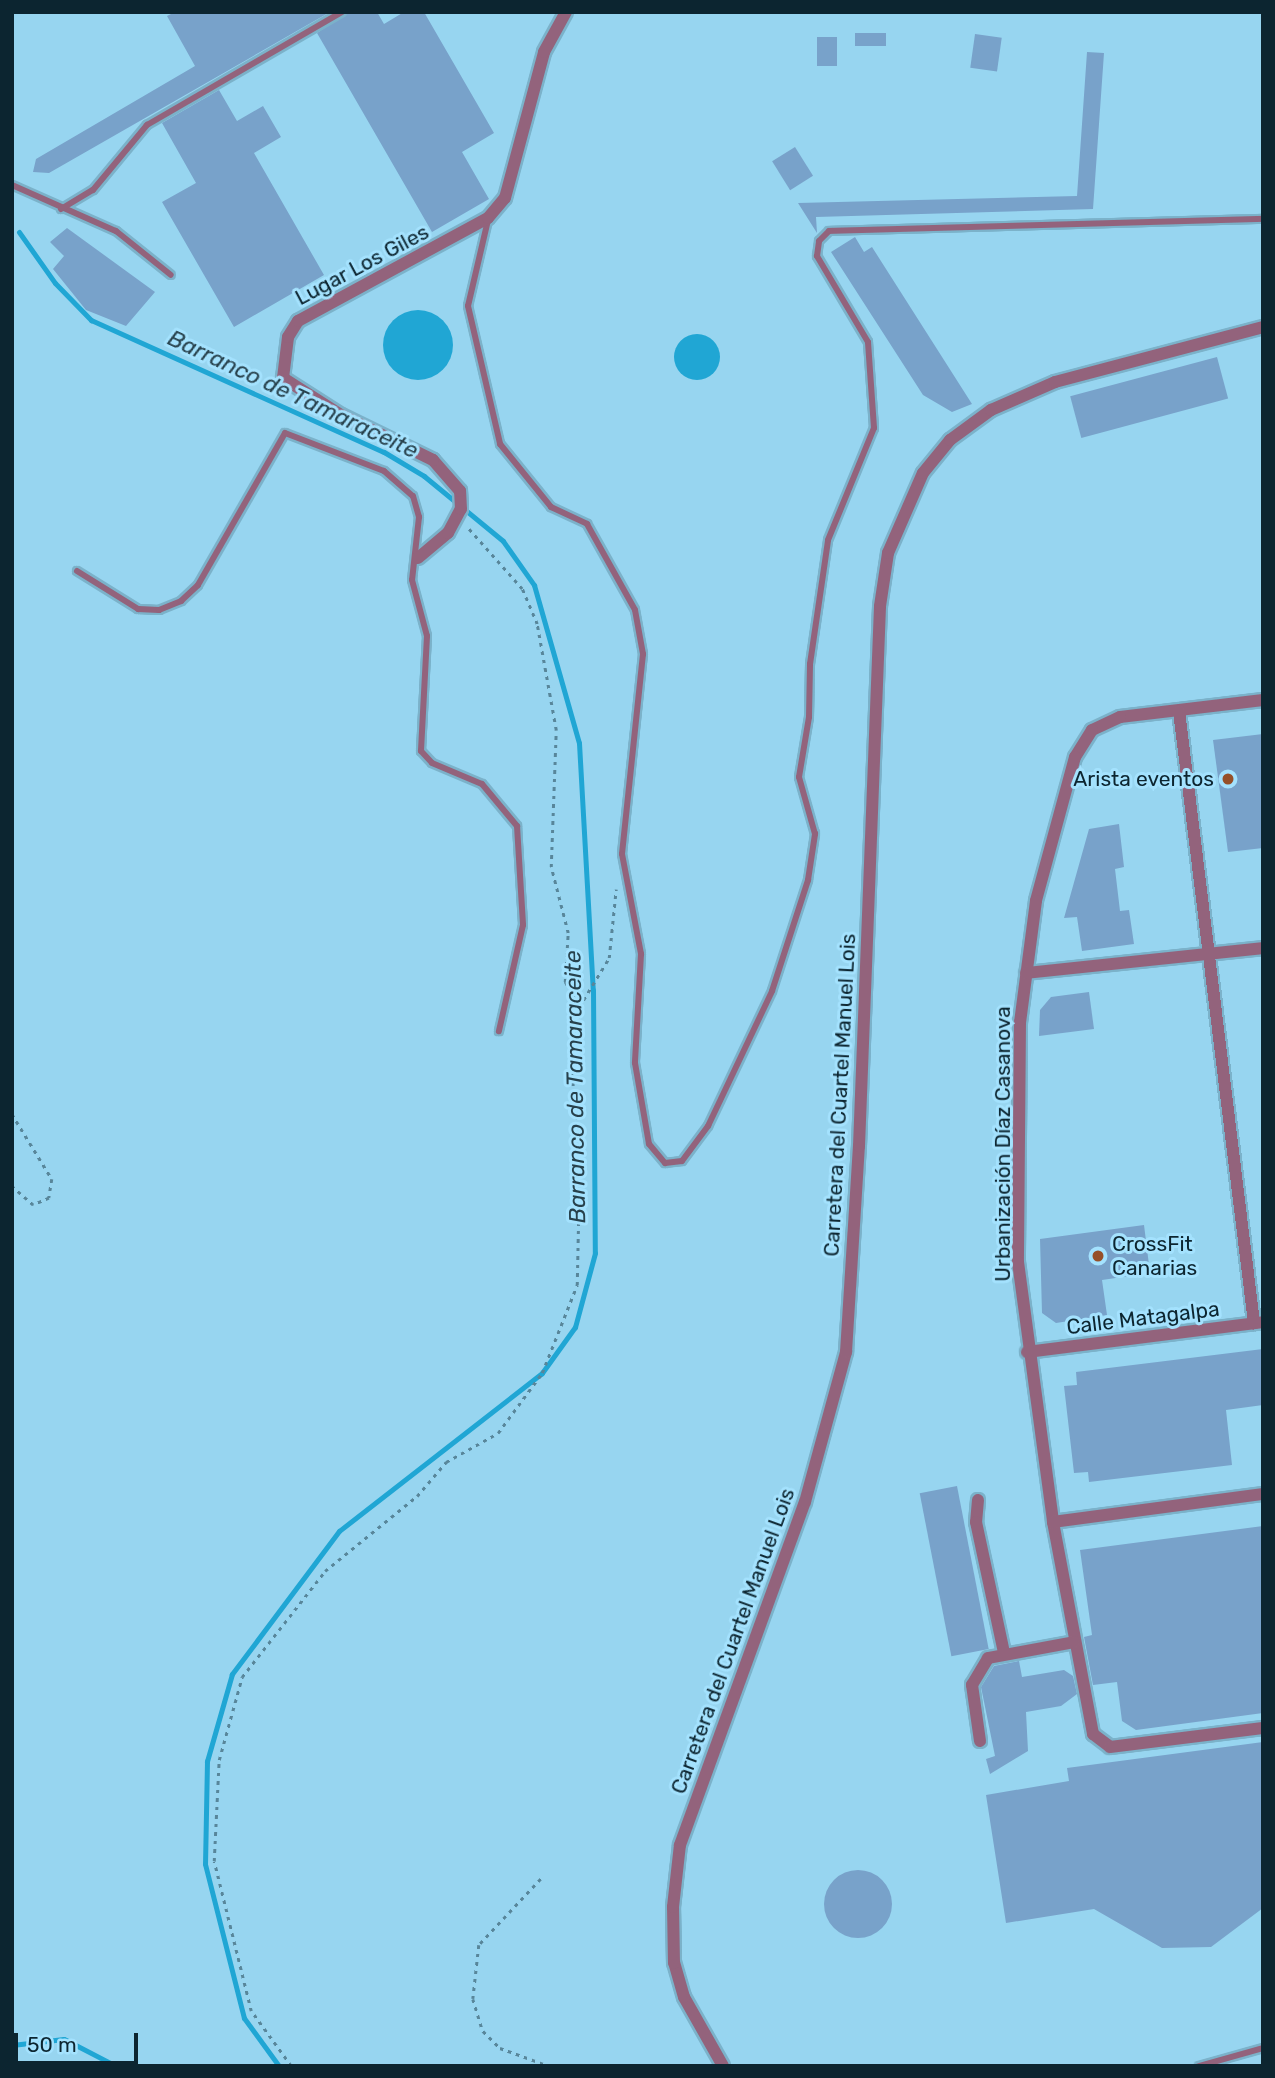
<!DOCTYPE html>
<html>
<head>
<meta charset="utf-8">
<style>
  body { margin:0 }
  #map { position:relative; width:1275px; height:2078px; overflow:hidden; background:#97d5f0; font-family:Rubik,sans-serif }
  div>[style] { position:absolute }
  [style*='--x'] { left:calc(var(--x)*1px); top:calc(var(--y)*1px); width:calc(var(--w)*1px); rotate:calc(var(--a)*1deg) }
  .water>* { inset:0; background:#20a6d4 }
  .round { border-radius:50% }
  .stream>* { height:5px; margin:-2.5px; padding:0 2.5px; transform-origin:2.5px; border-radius:2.5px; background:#20a6d4 }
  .building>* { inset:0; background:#78a2ca; transform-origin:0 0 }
  .path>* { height:2.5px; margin-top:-1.25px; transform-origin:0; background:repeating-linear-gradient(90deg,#58869a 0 3.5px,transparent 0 8.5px) }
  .roads { filter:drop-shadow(2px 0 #7bb2ca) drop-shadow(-2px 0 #7bb2ca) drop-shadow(0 2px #7bb2ca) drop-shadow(0 -2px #7bb2ca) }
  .service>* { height:6px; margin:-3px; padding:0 3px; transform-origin:3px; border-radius:3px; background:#93637c }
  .minor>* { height:12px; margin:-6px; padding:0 6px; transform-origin:6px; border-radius:6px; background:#93637c }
  .dots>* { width:19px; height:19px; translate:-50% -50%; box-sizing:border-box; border:4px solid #a4e2fe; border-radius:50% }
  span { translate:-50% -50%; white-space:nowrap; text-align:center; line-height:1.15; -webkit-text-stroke:6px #a4e2fe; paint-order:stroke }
  .street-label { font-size:21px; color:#0c2530 }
  .poi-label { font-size:21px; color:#0c2530 }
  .right { translate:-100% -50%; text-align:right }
  .left { translate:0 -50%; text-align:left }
  .water-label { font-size:23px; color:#27414c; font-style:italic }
  .frame { position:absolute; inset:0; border:14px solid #0c2530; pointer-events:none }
  .scale { position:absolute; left:14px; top:2033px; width:124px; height:32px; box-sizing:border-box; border:4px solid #0c2530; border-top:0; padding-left:9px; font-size:21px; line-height:24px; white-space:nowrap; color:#0c2530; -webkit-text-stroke:5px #a4e2fe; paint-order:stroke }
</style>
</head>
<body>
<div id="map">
  <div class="water">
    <div class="round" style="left:383px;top:310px;width:70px;height:70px"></div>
    <div class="round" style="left:674px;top:334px;width:46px;height:46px"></div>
  </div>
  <div class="stream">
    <div style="--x:19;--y:232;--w:62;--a:54.8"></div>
    <div style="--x:55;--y:283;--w:52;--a:45.8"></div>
    <div style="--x:91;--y:320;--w:321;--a:24.3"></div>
    <div style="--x:384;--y:452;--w:47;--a:31"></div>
    <div style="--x:424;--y:476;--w:102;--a:39.4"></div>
    <div style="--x:503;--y:541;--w:54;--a:54.8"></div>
    <div style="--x:534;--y:585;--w:164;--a:74.1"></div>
    <div style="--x:579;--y:743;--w:247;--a:86.8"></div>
    <div style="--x:593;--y:990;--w:263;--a:89.6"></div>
    <div style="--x:595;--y:1253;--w:77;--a:105.1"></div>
    <div style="--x:575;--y:1327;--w:57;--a:125.7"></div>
    <div style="--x:542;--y:1373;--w:257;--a:142.1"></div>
    <div style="--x:339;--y:1531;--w:179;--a:126.8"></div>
    <div style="--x:232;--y:1674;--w:91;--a:106"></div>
    <div style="--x:207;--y:1761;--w:103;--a:91.1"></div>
    <div style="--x:205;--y:1864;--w:159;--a:75.8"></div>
    <div style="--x:244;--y:2018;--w:59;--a:53.9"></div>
    <div style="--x:12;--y:2045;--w:52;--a:-6.6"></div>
    <div style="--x:64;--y:2039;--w:59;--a:27.4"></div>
  </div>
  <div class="building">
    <div style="clip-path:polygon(175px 12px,330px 12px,49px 173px,33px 172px,36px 159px,195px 66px,167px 16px)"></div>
    <div style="clip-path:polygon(348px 12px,377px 12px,384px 24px,404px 12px,424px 12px,494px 133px,462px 152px,489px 199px,432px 232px,317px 33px)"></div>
    <div style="left:886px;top:33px;width:13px;height:31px;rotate:90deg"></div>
    <div style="left:975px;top:34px;width:27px;height:34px;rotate:8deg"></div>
    <div style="left:817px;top:37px;width:20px;height:29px"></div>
    <div style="clip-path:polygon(1087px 52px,1104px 53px,1093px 209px,816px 217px,817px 233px,798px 203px,1077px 196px)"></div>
    <div style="clip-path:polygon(219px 90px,237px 121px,263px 106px,281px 137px,254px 153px,324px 275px,234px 327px,162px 202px,196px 183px,162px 123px)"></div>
    <div style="left:795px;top:147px;width:34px;height:27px;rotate:58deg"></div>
    <div style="clip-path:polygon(67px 228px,155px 292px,126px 326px,86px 310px,53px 269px,64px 256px,50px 242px)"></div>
    <div style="clip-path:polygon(855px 237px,864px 252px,872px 247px,972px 404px,952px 412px,923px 395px,831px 252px)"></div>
    <div style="left:1217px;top:357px;width:43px;height:152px;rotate:75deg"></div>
    <div style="clip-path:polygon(1263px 734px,1263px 848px,1228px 852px,1213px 740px)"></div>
    <div style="clip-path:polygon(1119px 824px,1124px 867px,1115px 869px,1120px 911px,1129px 910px,1134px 944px,1082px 951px,1077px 917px,1064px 918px,1089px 829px)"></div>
    <div style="clip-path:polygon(1089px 992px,1094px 1029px,1039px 1036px,1040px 1010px,1051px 997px)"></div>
    <div style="clip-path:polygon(1144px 1225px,1150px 1273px,1102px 1280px,1107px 1315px,1056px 1323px,1042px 1313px,1040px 1239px)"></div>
    <div style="clip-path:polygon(1263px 1349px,1263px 1405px,1226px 1410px,1232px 1465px,1089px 1482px,1088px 1472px,1074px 1473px,1064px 1386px,1077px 1385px,1076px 1372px)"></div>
    <div style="left:957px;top:1486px;width:166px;height:38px;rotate:79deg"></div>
    <div style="clip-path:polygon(1263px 1526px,1263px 1713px,1136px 1730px,1122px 1721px,1117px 1682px,1093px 1685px,1084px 1637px,1092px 1635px,1080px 1550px)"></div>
    <div style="clip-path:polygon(1019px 1661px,1022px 1677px,1064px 1670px,1073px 1676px,1077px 1694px,1061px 1706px,1026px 1712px,1028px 1751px,990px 1774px,986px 1759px,995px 1756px,981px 1687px,994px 1666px)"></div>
    <div style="clip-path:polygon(1263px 1742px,1263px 1908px,1211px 1947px,1162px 1948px,1094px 1909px,1006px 1923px,986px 1795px,1069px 1781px,1067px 1768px)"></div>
    <div class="round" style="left:824px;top:1870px;width:68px;height:68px"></div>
  </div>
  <div class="path">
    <div style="--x:579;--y:1007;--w:57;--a:-58.5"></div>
    <div style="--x:609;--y:958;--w:69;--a:-84.2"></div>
    <div style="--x:12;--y:1114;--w:76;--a:58.4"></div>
    <div style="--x:52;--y:1179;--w:19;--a:99"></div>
    <div style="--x:49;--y:1198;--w:17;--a:156"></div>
    <div style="--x:33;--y:1205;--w:28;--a:-139"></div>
    <div style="--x:12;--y:1449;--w:32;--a:90"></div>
    <div style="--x:541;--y:1879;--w:91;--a:133.2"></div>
    <div style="--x:479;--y:1945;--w:54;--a:96.3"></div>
    <div style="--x:473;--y:1999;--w:34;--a:73"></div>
    <div style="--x:483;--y:2031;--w:24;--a:45"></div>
    <div style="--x:500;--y:2048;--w:52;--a:20.2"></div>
    <div style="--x:291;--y:2066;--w:68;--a:-126"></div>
    <div style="--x:251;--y:2011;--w:154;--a:-103.9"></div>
    <div style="--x:214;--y:1861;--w:101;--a:-87.2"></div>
    <div style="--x:219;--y:1760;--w:86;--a:-74.5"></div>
    <div style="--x:242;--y:1677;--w:135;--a:-51.9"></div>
    <div style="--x:325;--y:1571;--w:119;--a:-39.2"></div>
    <div style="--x:417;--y:1496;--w:45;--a:-49.5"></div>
    <div style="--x:446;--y:1462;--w:60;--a:-29.1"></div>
    <div style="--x:498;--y:1433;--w:74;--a:-53.7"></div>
    <div style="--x:542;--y:1373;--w:95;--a:-68.3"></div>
    <div style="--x:577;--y:1285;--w:140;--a:-88.8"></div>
    <div style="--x:580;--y:1145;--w:77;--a:-96.8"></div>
    <div style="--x:571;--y:1069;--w:63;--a:-82.6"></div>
    <div style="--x:579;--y:1007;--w:29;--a:-119"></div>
    <div style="--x:565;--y:982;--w:49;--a:-86.5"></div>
    <div style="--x:568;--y:933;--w:68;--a:-104.4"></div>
    <div style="--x:551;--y:867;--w:137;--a:-87.9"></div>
    <div style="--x:556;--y:730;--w:108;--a:-100.2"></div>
    <div style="--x:537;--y:624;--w:38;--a:-113"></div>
    <div style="--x:522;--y:589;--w:84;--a:-131.6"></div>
  </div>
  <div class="roads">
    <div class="service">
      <div style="--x:12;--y:185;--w:114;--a:23.9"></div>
      <div style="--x:116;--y:231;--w:70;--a:38.7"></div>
      <div style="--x:61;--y:209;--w:37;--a:-31"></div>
      <div style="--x:93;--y:190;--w:85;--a:-50.3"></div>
      <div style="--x:147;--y:125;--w:225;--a:-30.1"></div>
      <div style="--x:488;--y:220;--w:88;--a:103.1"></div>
      <div style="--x:468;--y:306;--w:142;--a:76.9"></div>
      <div style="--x:500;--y:444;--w:81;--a:51"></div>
      <div style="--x:551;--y:507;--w:40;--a:25"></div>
      <div style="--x:587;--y:524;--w:98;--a:60.8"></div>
      <div style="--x:635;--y:610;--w:45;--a:79.7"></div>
      <div style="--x:643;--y:654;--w:201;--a:96"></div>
      <div style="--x:622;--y:854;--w:102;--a:79.2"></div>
      <div style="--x:641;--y:954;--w:109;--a:93.2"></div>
      <div style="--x:635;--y:1063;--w:82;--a:80.2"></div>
      <div style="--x:649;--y:1144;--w:25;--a:50"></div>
      <div style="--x:665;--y:1163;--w:17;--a:-7"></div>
      <div style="--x:682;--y:1161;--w:44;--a:-53.4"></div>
      <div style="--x:708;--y:1126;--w:149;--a:-64.6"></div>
      <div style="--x:772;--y:991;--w:117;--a:-72"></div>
      <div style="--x:808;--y:880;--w:47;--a:-81.3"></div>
      <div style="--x:815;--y:834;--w:59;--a:-105.7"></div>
      <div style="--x:799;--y:777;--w:61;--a:-80.5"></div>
      <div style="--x:809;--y:717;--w:53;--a:-88.9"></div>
      <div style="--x:810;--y:664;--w:125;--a:-81.7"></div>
      <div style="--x:828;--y:540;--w:121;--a:-67.7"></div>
      <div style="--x:874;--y:428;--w:86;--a:-94"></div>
      <div style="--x:868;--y:342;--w:100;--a:-120.7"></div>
      <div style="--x:817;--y:256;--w:15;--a:-82"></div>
      <div style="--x:819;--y:241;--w:14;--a:-45"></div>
      <div style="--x:829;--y:231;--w:434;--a:-1.6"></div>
      <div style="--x:77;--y:571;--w:72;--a:31.9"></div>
      <div style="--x:138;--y:609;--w:21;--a:3"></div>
      <div style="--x:159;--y:610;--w:24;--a:-22"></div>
      <div style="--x:181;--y:601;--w:23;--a:-43"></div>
      <div style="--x:198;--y:585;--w:175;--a:-60.2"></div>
      <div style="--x:285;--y:433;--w:106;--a:21"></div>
      <div style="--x:384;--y:471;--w:38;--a:41"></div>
      <div style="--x:413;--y:496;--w:22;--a:74"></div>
      <div style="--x:419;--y:517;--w:63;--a:96.3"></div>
      <div style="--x:412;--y:580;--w:58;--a:75"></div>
      <div style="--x:427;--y:636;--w:115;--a:93"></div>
      <div style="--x:421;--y:751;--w:16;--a:47"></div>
      <div style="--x:432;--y:763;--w:54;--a:22.8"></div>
      <div style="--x:482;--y:784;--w:55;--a:50.2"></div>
      <div style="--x:517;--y:826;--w:99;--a:86.5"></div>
      <div style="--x:523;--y:925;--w:109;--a:102.8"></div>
      <div style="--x:1199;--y:2066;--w:66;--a:-15.7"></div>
    </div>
    <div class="minor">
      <div style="--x:418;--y:558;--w:39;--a:-40"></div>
      <div style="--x:448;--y:533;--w:27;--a:-62"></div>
      <div style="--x:461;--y:509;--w:18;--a:-93"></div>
      <div style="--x:460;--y:491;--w:41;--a:-131.1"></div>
      <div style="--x:433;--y:460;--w:102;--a:-153.9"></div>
      <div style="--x:341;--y:415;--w:69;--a:-147.5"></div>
      <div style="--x:283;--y:378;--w:41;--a:-83"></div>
      <div style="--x:288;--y:337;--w:19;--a:-58"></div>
      <div style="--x:298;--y:321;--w:216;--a:-28.5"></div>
      <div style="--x:488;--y:218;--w:26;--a:-50"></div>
      <div style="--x:505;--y:198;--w:151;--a:-75"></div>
      <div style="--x:544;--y:52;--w:46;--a:-61.2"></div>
      <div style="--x:1263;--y:700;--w:144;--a:173.2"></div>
      <div style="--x:1120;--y:717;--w:31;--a:155"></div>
      <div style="--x:1092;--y:730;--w:32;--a:122"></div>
      <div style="--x:1075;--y:757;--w:149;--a:105.2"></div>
      <div style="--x:1036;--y:901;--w:122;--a:97.5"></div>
      <div style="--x:1020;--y:1022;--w:240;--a:90.5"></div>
      <div style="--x:1018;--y:1262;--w:262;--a:82.3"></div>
      <div style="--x:1053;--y:1522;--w:216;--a:79.3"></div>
      <div style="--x:1093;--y:1734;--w:21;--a:37"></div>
      <div style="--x:1110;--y:1747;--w:154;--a:-7.1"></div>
      <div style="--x:1179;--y:711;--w:617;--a:83.01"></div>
      <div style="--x:1026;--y:973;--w:238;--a:-6"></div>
      <div style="--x:1027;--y:1352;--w:238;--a:-7.2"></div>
      <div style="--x:978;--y:1500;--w:22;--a:95"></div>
      <div style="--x:976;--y:1522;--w:134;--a:77.9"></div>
      <div style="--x:1053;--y:1522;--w:212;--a:-7.6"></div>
      <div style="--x:980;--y:1741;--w:57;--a:-98.1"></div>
      <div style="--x:972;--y:1685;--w:31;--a:-59"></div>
      <div style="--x:988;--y:1658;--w:87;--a:-10.5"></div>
      <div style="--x:723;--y:2066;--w:79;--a:-119.5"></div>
      <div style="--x:684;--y:1997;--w:35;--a:-106"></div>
      <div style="--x:674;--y:1963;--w:56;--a:-91"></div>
      <div style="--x:673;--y:1907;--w:62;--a:-83.6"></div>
      <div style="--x:680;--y:1845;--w:365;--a:-70"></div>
      <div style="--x:805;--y:1502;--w:156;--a:-74.7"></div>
      <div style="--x:846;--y:1352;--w:206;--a:-86.4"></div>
      <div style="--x:859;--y:1146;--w:540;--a:-87.77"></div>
      <div style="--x:880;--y:606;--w:54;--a:-81.4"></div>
      <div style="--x:888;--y:553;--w:87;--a:-66.4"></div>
      <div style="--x:923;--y:473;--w:43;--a:-50.7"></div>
      <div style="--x:950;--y:440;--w:51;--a:-36.2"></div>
      <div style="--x:991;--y:410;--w:70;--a:-23.6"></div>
      <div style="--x:1055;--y:382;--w:215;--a:-14.8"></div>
    </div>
  </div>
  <div class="dots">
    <div style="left:1228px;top:779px;background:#965029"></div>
    <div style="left:1098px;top:1256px;background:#965029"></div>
  </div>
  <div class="street-label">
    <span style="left:362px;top:265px;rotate:-28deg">Lugar Los Giles</span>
    <span style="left:840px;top:1095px;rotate:-87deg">Carretera del Cuartel Manuel Lois</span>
    <span style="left:1003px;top:1144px;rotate:-90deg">Urbanización Díaz Casanova</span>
    <span style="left:1143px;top:1318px;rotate:-7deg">Calle Matagalpa</span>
    <span style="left:733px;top:1641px;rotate:-70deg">Carretera del Cuartel Manuel Lois</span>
  </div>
  <div class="poi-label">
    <span class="right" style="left:1214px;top:779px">Arista eventos</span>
    <span class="left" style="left:1112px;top:1256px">CrossFit<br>Canarias</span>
  </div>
  <div class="water-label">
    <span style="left:293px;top:394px;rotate:25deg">Barranco de Tamaraceite</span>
    <span style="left:575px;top:1087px;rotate:-91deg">Barranco de Tamaraceite</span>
  </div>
  <div class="frame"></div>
  <div class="scale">50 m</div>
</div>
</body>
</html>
